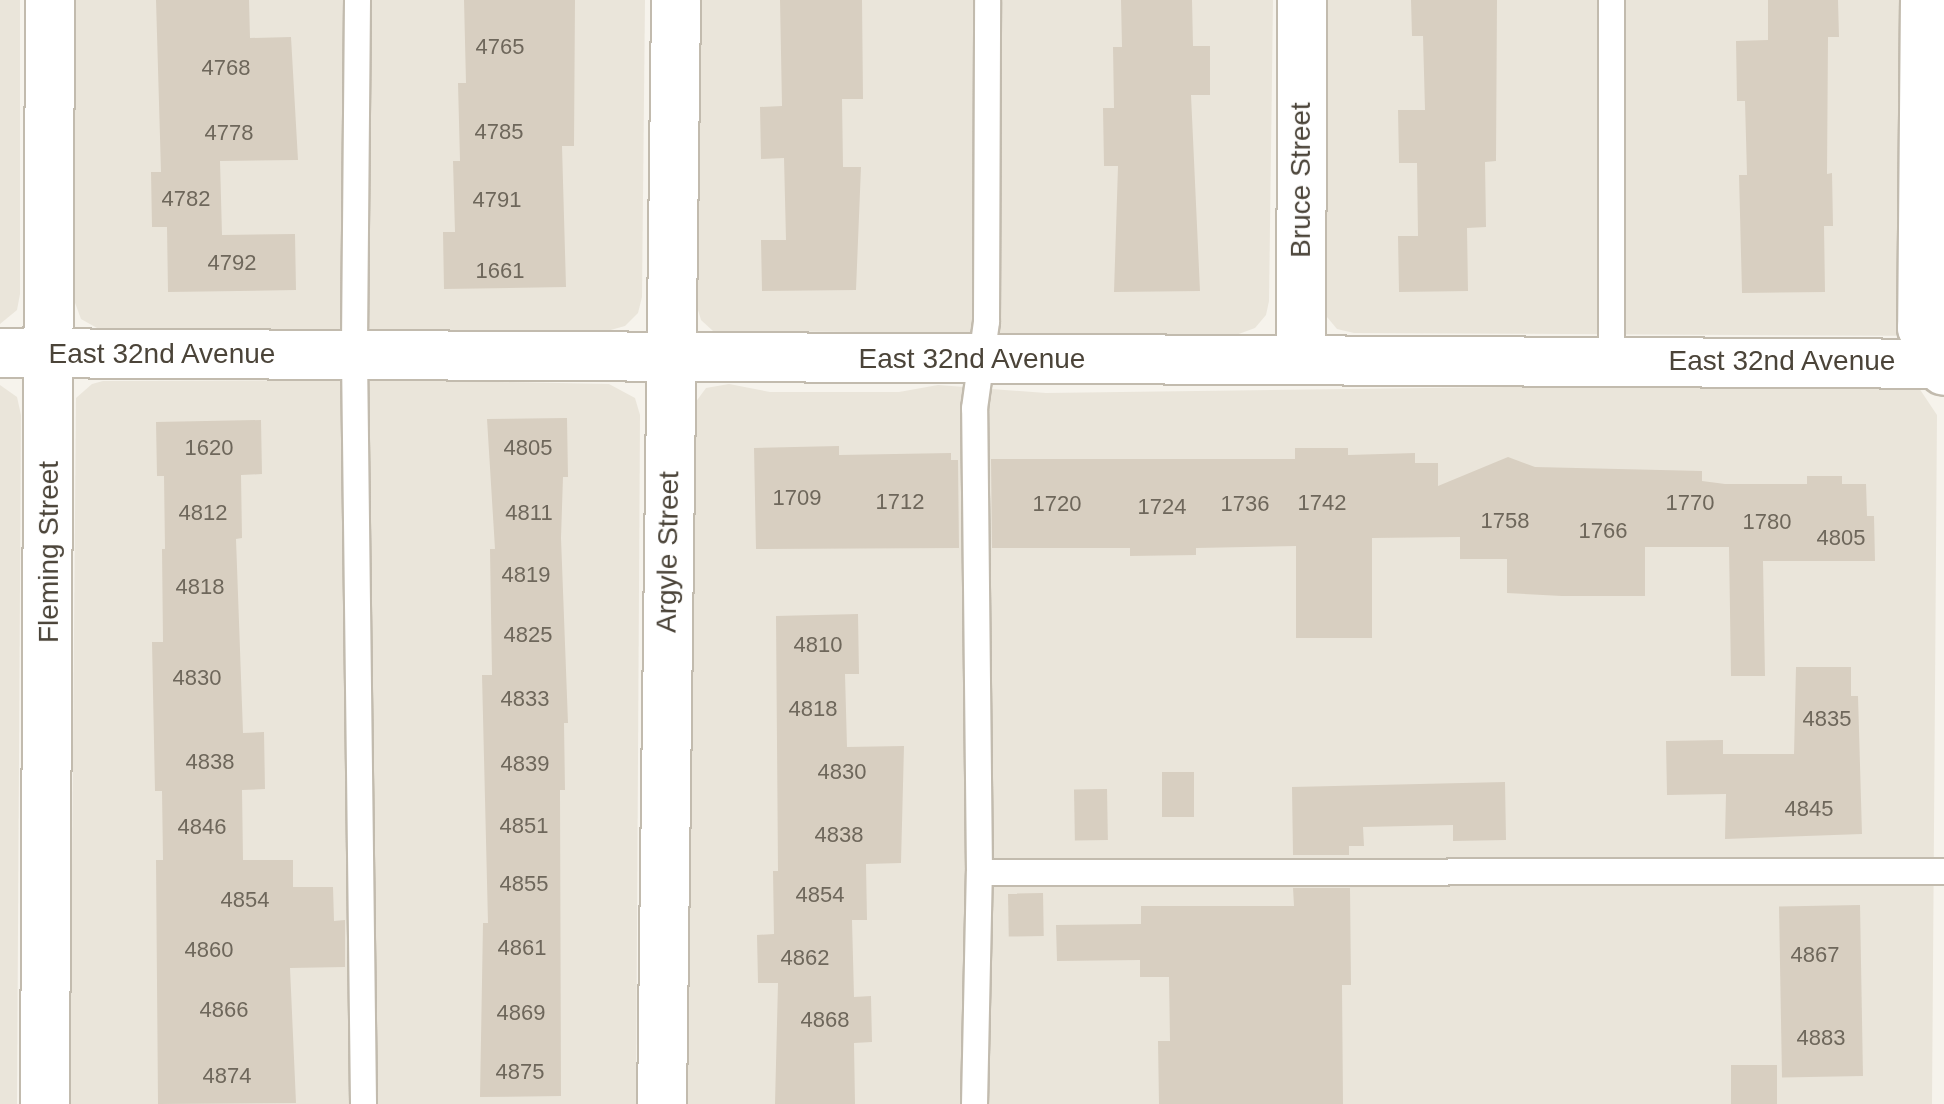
<!DOCTYPE html>
<html>
<head>
<meta charset="utf-8">
<style>
  body { margin:0 }
  #map { position:relative; width:1944px; height:1104px; overflow:hidden; background:#f6f3ec; font-family:Helvetica,sans-serif }
  div>[style] { position:absolute }
  [style*='--x'] { left:calc(var(--x)*1px); top:calc(var(--y)*1px); width:calc(var(--w)*1px); rotate:calc(var(--a)*1deg) }
  .residential>* { inset:0; background:#eae5da }
  .building>* { inset:0; background:#d8cfc1; transform-origin:0 0 }
  .roads { filter:drop-shadow(2px 0 #c2bbae) drop-shadow(-2px 0 #c2bbae) drop-shadow(0 2px #c2bbae) drop-shadow(0 -2px #c2bbae) }
  .lane>* { height:25px; margin:-12.5px; padding:0 12.5px; transform-origin:12.5px; border-radius:12.5px; background:#fff }
  .street>* { height:48px; margin:-24px; padding:0 24px; transform-origin:24px; border-radius:24px; background:#fff }
  span { translate:-50% -50%; white-space:nowrap; text-align:center; line-height:1.15; -webkit-text-stroke:10px #fff; paint-order:stroke }
  .number-label { font-size:22px; color:#6e675b }
  .number-label span { -webkit-text-stroke-width:0 }
  .street-label { font-size:28px; color:#4b4439 }
</style>
</head>
<body>
<div id="map">
  <div class="residential">
    <div style="clip-path:polygon(0 0,20px 0,20px 294px,17px 310px,0 324px)"></div>
    <div style="clip-path:polygon(71px 0,645px 0,642px 297px,638px 313px,625px 326px,607px 331px,97px 328px,81px 319px,71px 292px)"></div>
    <div style="clip-path:polygon(698px 0,1273px 0,1269px 301px,1266px 315px,1255px 328px,1236px 335px,713px 331px,701px 320px,695px 300px)"></div>
    <div style="clip-path:polygon(1323px 0,1944px 0,1944px 336px,1354px 333px,1337px 329px,1322px 311px)"></div>
    <div style="clip-path:polygon(394px 380px,609px 384px,635px 398px,640px 415px,636px 1104px,70px 1104px,76px 398px,92px 384px,103px 381px)"></div>
    <div style="clip-path:polygon(1903px 382px,1919px 388px,1937px 415px,1932px 1104px,686px 1104px,695px 414px,695px 403px,706px 388px,729px 384px,770px 392px,899px 392px,938px 385px,1046px 393px)"></div>
    <div style="clip-path:polygon(0 385px,17px 397px,21px 415px,17px 1104px,0 1104px)"></div>
  </div>
  <div class="building">
    <div style="clip-path:polygon(156px 0,249px 0,250px 38px,291px 37px,298px 160px,220px 161px,222px 235px,295px 234px,296px 290px,168px 292px,167px 227px,152px 227px,151px 172px,161px 172px)"></div>
    <div style="clip-path:polygon(464px 0,575px 0,574px 146px,562px 146px,566px 287px,444px 289px,443px 232px,455px 232px,453px 161px,460px 161px,458px 83px,466px 83px)"></div>
    <div style="clip-path:polygon(780px 0,862px 0,863px 99px,842px 99px,843px 167px,861px 167px,856px 290px,762px 291px,761px 240px,786px 240px,784px 158px,761px 159px,760px 107px,782px 106px)"></div>
    <div style="clip-path:polygon(1121px 0,1192px 0,1193px 46px,1210px 46px,1210px 95px,1191px 95px,1200px 291px,1114px 292px,1118px 166px,1104px 166px,1103px 108px,1114px 108px,1113px 47px,1122px 47px)"></div>
    <div style="clip-path:polygon(1411px 0,1497px 0,1496px 161px,1485px 162px,1486px 227px,1467px 228px,1468px 291px,1399px 292px,1398px 236px,1418px 236px,1417px 163px,1399px 163px,1398px 110px,1425px 110px,1423px 36px,1412px 36px)"></div>
    <div style="clip-path:polygon(1768px 0,1838px 0,1839px 37px,1828px 37px,1827px 174px,1832px 173px,1833px 226px,1824px 226px,1825px 292px,1742px 293px,1739px 175px,1747px 175px,1745px 101px,1737px 101px,1736px 41px,1768px 40px)"></div>
    <div style="clip-path:polygon(567px 418px,568px 477px,563px 477px,561px 538px,568px 723px,564px 723px,565px 790px,560px 790px,561px 1096px,480px 1097px,483px 923px,488px 923px,482px 675px,492px 675px,490px 549px,495px 549px,487px 419px)"></div>
    <div style="clip-path:polygon(261px 420px,262px 474px,241px 475px,242px 538px,236px 539px,243px 733px,264px 732px,265px 789px,242px 790px,243px 860px,293px 860px,293px 887px,333px 887px,334px 921px,345px 920px,345px 967px,290px 968px,296px 1103px,158px 1104px,156px 860px,163px 860px,162px 791px,155px 791px,152px 642px,163px 642px,162px 549px,165px 549px,164px 476px,157px 476px,156px 422px)"></div>
    <div style="clip-path:polygon(839px 446px,839px 455px,951px 453px,951px 460px,958px 460px,959px 548px,756px 549px,754px 448px)"></div>
    <div style="clip-path:polygon(1295px 448px,1348px 448px,1348px 455px,1415px 453px,1415px 463px,1438px 463px,1438px 486px,1508px 457px,1535px 467px,1702px 471px,1702px 481px,1725px 484px,1807px 484px,1807px 476px,1842px 476px,1842px 484px,1866px 484px,1867px 516px,1874px 516px,1875px 561px,1763px 561px,1765px 676px,1731px 676px,1729px 547px,1645px 547px,1645px 596px,1562px 596px,1507px 593px,1507px 559px,1460px 559px,1460px 537px,1372px 538px,1372px 638px,1296px 638px,1296px 546px,1196px 548px,1196px 555px,1130px 556px,1130px 548px,992px 548px,991px 459px,1295px 459px)"></div>
    <div style="clip-path:polygon(858px 614px,859px 674px,845px 674px,847px 747px,904px 746px,901px 863px,866px 864px,867px 920px,852px 920px,854px 997px,871px 996px,872px 1042px,854px 1043px,855px 1104px,775px 1104px,778px 983px,758px 983px,757px 935px,774px 934px,773px 871px,778px 871px,776px 616px)"></div>
    <div style="clip-path:polygon(1796px 667px,1851px 667px,1851px 696px,1858px 696px,1862px 834px,1725px 839px,1726px 794px,1667px 795px,1666px 741px,1723px 740px,1723px 754px,1794px 754px)"></div>
    <div style="left:1194px;top:772px;width:45px;height:32px;rotate:90deg"></div>
    <div style="clip-path:polygon(1505px 782px,1506px 840px,1453px 841px,1453px 825px,1363px 827px,1364px 846px,1349px 846px,1349px 855px,1293px 855px,1292px 787px)"></div>
    <div style="left:1107px;top:789px;width:51px;height:33px;rotate:89deg"></div>
    <div style="clip-path:polygon(1293px 888px,1350px 888px,1351px 985px,1342px 985px,1343px 1104px,1159px 1104px,1158px 1041px,1170px 1041px,1169px 977px,1140px 977px,1140px 960px,1057px 961px,1056px 925px,1141px 924px,1141px 906px,1294px 906px)"></div>
    <div style="left:1043px;top:893px;width:43px;height:35px;rotate:89deg"></div>
    <div style="left:1860px;top:905px;width:171px;height:81px;rotate:89deg"></div>
    <div style="left:1731px;top:1065px;width:46px;height:39px"></div>
  </div>
  <div class="roads">
    <div class="lane">
      <div style="--x:357;--y:0;--w:355;--a:90.5"></div>
      <div style="--x:354;--y:355;--w:749;--a:89.31"></div>
      <div style="--x:1611;--y:361;--w:361;--a:-90"></div>
      <div style="--x:979;--y:872;--w:965;--a:-0.06"></div>
      <div style="--x:974;--y:1104;--w:232;--a:-88.8"></div>
      <div style="--x:979;--y:872;--w:464;--a:-90.6"></div>
      <div style="--x:974;--y:408;--w:88;--a:-82.1"></div>
      <div style="--x:986;--y:321;--w:321;--a:-89.8"></div>
    </div>
    <div class="street">
      <div style="--x:1925;--y:0;--w:328;--a:90.5"></div>
      <div style="--x:1922;--y:328;--w:48;--a:62.9"></div>
      <div style="--x:0;--y:353;--w:1944;--a:0.32"></div>
      <div style="--x:1301;--y:360;--w:360;--a:-89.8"></div>
      <div style="--x:45;--y:1104;--w:1104;--a:-89.74"></div>
      <div style="--x:662;--y:1104;--w:1104;--a:-89.27"></div>
    </div>
  </div>
  <div class="number-label">
    <span style="left:500px;top:47px">4765</span>
    <span style="left:226px;top:68px">4768</span>
    <span style="left:499px;top:132px">4785</span>
    <span style="left:229px;top:133px">4778</span>
    <span style="left:186px;top:199px">4782</span>
    <span style="left:497px;top:200px">4791</span>
    <span style="left:232px;top:263px">4792</span>
    <span style="left:500px;top:271px">1661</span>
    <span style="left:209px;top:448px">1620</span>
    <span style="left:528px;top:448px">4805</span>
    <span style="left:797px;top:498px">1709</span>
    <span style="left:900px;top:502px">1712</span>
    <span style="left:1322px;top:503px">1742</span>
    <span style="left:1690px;top:503px">1770</span>
    <span style="left:1057px;top:504px">1720</span>
    <span style="left:1245px;top:504px">1736</span>
    <span style="left:1162px;top:507px">1724</span>
    <span style="left:203px;top:513px">4812</span>
    <span style="left:529px;top:513px">4811</span>
    <span style="left:1505px;top:521px">1758</span>
    <span style="left:1767px;top:522px">1780</span>
    <span style="left:1603px;top:531px">1766</span>
    <span style="left:1841px;top:538px">4805</span>
    <span style="left:526px;top:575px">4819</span>
    <span style="left:200px;top:587px">4818</span>
    <span style="left:528px;top:635px">4825</span>
    <span style="left:818px;top:645px">4810</span>
    <span style="left:197px;top:678px">4830</span>
    <span style="left:525px;top:699px">4833</span>
    <span style="left:813px;top:709px">4818</span>
    <span style="left:1827px;top:719px">4835</span>
    <span style="left:210px;top:762px">4838</span>
    <span style="left:525px;top:764px">4839</span>
    <span style="left:842px;top:772px">4830</span>
    <span style="left:1809px;top:809px">4845</span>
    <span style="left:524px;top:826px">4851</span>
    <span style="left:202px;top:827px">4846</span>
    <span style="left:839px;top:835px">4838</span>
    <span style="left:524px;top:884px">4855</span>
    <span style="left:820px;top:895px">4854</span>
    <span style="left:245px;top:900px">4854</span>
    <span style="left:522px;top:948px">4861</span>
    <span style="left:209px;top:950px">4860</span>
    <span style="left:1815px;top:955px">4867</span>
    <span style="left:805px;top:958px">4862</span>
    <span style="left:224px;top:1010px">4866</span>
    <span style="left:521px;top:1013px">4869</span>
    <span style="left:825px;top:1020px">4868</span>
    <span style="left:1821px;top:1038px">4883</span>
    <span style="left:520px;top:1072px">4875</span>
    <span style="left:227px;top:1076px">4874</span>
  </div>
  <div class="street-label">
    <span style="left:1301px;top:180px;rotate:-90deg">Bruce Street</span>
    <span style="left:162px;top:354px">East 32nd Avenue</span>
    <span style="left:972px;top:359px">East 32nd Avenue</span>
    <span style="left:1782px;top:361px">East 32nd Avenue</span>
    <span style="left:49px;top:552px;rotate:-90deg">Fleming Street</span>
    <span style="left:668px;top:552px;rotate:-89deg">Argyle Street</span>
  </div>
</div>
</body>
</html>
